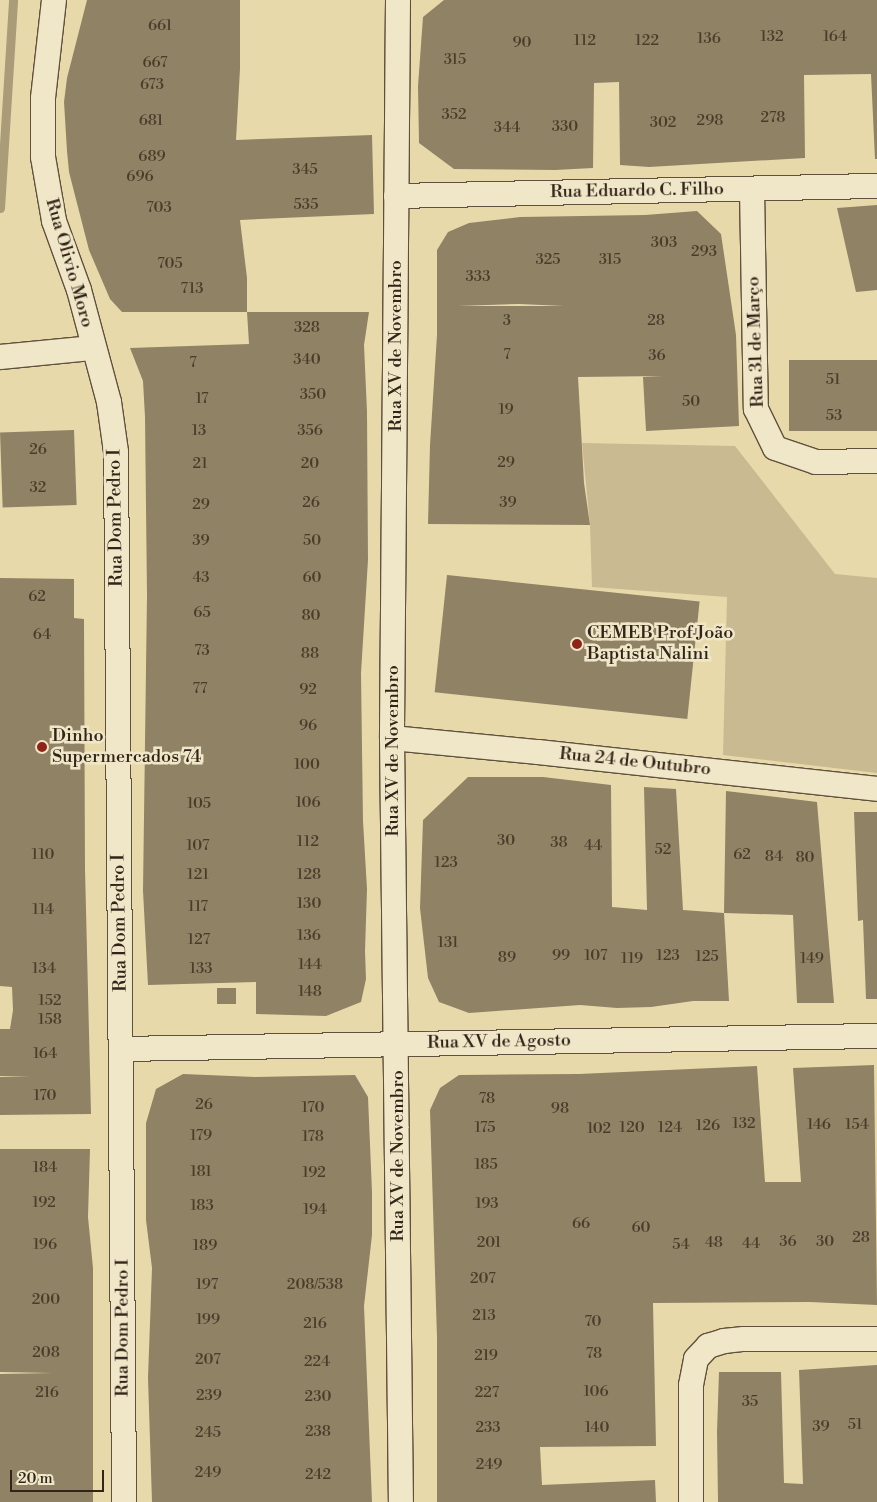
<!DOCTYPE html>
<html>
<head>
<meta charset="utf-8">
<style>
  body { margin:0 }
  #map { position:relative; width:877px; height:1502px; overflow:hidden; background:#e8d9ab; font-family:"Libre Bodoni",serif }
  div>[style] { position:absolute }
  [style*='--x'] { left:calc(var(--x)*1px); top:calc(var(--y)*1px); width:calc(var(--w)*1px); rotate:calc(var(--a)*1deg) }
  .green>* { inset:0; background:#c9ba92 }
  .stream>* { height:9px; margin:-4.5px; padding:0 4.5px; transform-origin:4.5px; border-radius:4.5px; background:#aa9b79 }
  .building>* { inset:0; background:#908264; transform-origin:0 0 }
  .roads { filter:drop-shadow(1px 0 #5f513d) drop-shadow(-1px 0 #5f513d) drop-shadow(0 1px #5f513d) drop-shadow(0 -1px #5f513d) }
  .street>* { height:24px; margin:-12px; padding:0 12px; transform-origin:12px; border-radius:12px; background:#f0e6c8 }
  .dots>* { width:14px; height:14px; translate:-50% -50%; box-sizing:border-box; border:2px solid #f0e6c8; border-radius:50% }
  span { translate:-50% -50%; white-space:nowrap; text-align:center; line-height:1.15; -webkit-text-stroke:5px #f0e6c8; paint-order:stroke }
  .number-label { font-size:15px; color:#493c2b }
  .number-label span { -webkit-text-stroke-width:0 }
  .street-label { font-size:18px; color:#312418 }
  .poi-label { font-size:18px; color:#312418 }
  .left { translate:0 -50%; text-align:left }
  .scale { position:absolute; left:10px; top:1470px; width:94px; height:22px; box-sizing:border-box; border:2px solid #312418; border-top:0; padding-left:6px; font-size:15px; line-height:18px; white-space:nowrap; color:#312418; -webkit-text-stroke:4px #f0e6c8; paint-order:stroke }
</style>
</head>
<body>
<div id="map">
  <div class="green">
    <div style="clip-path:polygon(582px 443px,735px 446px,835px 574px,877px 578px,877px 773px,723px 755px,727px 597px,592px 587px,590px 525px)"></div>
  </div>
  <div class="stream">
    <div style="--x:0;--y:208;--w:208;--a:-86.4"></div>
  </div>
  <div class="building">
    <div style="clip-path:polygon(87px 0,240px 0,240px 69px,236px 140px,372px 135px,374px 214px,240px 220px,247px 278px,247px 312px,369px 312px,364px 345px,367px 412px,368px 560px,361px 673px,363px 821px,367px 889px,365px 951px,366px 979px,361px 1002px,326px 1016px,256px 1014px,256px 982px,148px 985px,143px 891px,147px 595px,145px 417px,143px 381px,130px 348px,249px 344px,247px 312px,122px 312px,110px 299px,89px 250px,69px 172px,67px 151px,64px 102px,67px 78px)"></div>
    <div style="clip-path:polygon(444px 0,877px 0,877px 159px,875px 159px,871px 74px,804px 75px,805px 158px,649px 167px,620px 165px,619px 82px,594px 83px,593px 168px,555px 170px,454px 169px,419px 143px,418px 86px,423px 17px)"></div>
    <div style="clip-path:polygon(877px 205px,877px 290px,856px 292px,837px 208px)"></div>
    <div style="clip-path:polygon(evenodd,697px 211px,721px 234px,736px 335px,739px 426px,646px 431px,643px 377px,663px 376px,578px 377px,584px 483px,590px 525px,428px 524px,430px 445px,437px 335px,437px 250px,448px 232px,469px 223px,520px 217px,645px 215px,697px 211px,519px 304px,564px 306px,457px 306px,519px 304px)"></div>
    <div style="left:877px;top:360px;width:71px;height:88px;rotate:90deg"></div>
    <div style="left:74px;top:430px;width:75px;height:74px;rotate:88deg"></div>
    <div style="left:447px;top:575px;width:254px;height:118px;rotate:6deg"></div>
    <div style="clip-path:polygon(0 578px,74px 579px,74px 618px,84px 619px,85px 869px,91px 1114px,0 1115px,0 1077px,30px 1077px,0 1076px,0 1029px,10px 1029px,13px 1010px,12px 987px,0 986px)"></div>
    <div style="clip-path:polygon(468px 777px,543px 777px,611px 785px,612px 907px,647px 910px,644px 787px,676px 789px,683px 910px,724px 913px,729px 1001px,693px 1001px,651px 1007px,617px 1008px,580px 1005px,469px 1013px,439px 1002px,428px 978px,420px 908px,423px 820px)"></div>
    <div style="clip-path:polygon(726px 791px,817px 802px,834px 1003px,797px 1003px,793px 915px,724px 913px)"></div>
    <div style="clip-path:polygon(854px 812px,877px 812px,877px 999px,866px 999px,863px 920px,858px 921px)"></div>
    <div style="left:236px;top:988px;width:16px;height:19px;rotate:90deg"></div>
    <div style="clip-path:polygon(874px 1065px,877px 1305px,810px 1302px,653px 1303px,656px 1446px,540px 1447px,542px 1485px,655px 1480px,656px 1502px,437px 1502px,437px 1338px,430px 1110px,440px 1088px,459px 1075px,579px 1074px,757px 1066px,765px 1182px,801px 1182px,793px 1068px)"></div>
    <div style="clip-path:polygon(183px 1074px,255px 1077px,355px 1075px,368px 1097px,372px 1192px,372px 1235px,364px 1306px,372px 1502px,152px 1502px,148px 1378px,152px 1268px,146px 1220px,146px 1123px,156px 1089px)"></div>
    <div style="clip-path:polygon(0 1149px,90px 1149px,88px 1217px,93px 1268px,93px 1502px,0 1502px,0 1374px,53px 1373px,0 1372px)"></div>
    <div style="clip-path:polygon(877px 1365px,877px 1502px,718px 1502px,717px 1432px,719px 1372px,781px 1372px,784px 1483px,803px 1484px,799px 1370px)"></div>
  </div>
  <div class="roads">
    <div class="street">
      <div style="--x:54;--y:0;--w:99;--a:96.4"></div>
      <div style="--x:43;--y:98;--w:59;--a:90"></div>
      <div style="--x:43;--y:157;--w:65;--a:80.2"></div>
      <div style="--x:54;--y:221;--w:73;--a:70.1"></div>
      <div style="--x:79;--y:290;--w:116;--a:75"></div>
      <div style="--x:109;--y:402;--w:50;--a:82"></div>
      <div style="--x:116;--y:452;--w:1050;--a:89.56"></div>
      <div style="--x:398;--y:0;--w:738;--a:90.47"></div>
      <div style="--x:392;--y:738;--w:764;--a:89.33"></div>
      <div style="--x:752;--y:189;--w:220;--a:89"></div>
      <div style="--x:756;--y:409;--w:43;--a:64"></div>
      <div style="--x:775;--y:448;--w:43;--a:18.9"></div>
      <div style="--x:816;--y:462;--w:61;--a:-0.9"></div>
      <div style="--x:396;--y:196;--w:481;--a:-1.2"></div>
      <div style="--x:0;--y:357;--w:92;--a:-5.6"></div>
      <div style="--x:392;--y:738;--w:147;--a:5.5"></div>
      <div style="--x:538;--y:752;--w:341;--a:6.2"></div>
      <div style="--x:121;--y:1049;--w:756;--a:-0.99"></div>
      <div style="--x:691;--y:1502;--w:117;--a:-90"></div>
      <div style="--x:691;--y:1385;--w:26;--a:-79"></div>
      <div style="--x:696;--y:1359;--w:18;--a:-47"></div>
      <div style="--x:708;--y:1346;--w:17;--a:-17"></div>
      <div style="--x:724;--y:1341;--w:20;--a:-6"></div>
      <div style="--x:744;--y:1339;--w:133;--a:0"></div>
    </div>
  </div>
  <div class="dots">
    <div style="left:577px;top:644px;background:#8f2418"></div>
    <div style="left:42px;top:747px;background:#8f2418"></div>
  </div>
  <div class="number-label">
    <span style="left:160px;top:26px">661</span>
    <span style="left:772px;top:37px">132</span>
    <span style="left:835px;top:37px">164</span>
    <span style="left:709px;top:39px">136</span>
    <span style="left:585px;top:41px">112</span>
    <span style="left:647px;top:41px">122</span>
    <span style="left:522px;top:43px">90</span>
    <span style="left:455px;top:60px">315</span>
    <span style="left:155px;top:63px">667</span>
    <span style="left:152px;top:85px">673</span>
    <span style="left:454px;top:115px">352</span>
    <span style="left:773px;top:118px">278</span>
    <span style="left:151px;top:121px">681</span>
    <span style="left:710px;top:121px">298</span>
    <span style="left:663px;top:123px">302</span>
    <span style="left:565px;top:127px">330</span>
    <span style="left:507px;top:128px">344</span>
    <span style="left:152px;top:157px">689</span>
    <span style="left:305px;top:170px">345</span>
    <span style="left:140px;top:177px">696</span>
    <span style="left:306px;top:205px">535</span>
    <span style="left:159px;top:208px">703</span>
    <span style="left:664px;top:243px">303</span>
    <span style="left:704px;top:252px">293</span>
    <span style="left:548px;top:260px">325</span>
    <span style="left:610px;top:260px">315</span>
    <span style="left:170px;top:264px">705</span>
    <span style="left:478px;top:277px">333</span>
    <span style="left:192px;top:289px">713</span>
    <span style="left:507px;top:321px">3</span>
    <span style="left:656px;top:321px">28</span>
    <span style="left:307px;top:328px">328</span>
    <span style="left:507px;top:355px">7</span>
    <span style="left:657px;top:356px">36</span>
    <span style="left:307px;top:360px">340</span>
    <span style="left:193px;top:363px">7</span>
    <span style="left:833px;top:380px">51</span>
    <span style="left:313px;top:395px">350</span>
    <span style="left:202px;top:399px">17</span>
    <span style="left:691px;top:402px">50</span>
    <span style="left:506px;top:410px">19</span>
    <span style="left:834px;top:416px">53</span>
    <span style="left:199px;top:431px">13</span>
    <span style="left:310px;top:431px">356</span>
    <span style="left:38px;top:450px">26</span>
    <span style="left:506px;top:463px">29</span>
    <span style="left:200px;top:464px">21</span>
    <span style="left:310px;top:464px">20</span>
    <span style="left:38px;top:488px">32</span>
    <span style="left:311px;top:503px">26</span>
    <span style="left:508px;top:503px">39</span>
    <span style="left:201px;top:505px">29</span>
    <span style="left:201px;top:541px">39</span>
    <span style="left:312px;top:541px">50</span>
    <span style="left:201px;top:578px">43</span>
    <span style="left:312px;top:578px">60</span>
    <span style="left:37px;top:597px">62</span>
    <span style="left:202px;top:613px">65</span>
    <span style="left:311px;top:616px">80</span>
    <span style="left:42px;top:635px">64</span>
    <span style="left:202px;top:651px">73</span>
    <span style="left:310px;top:654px">88</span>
    <span style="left:200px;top:689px">77</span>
    <span style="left:308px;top:690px">92</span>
    <span style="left:308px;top:726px">96</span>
    <span style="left:307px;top:765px">100</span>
    <span style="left:308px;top:803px">106</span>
    <span style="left:199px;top:804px">105</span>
    <span style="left:506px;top:841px">30</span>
    <span style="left:308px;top:842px">112</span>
    <span style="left:559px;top:843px">38</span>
    <span style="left:198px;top:846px">107</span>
    <span style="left:593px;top:846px">44</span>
    <span style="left:663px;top:850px">52</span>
    <span style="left:43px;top:855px">110</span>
    <span style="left:742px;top:855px">62</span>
    <span style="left:774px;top:857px">84</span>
    <span style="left:805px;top:858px">80</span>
    <span style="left:446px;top:863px">123</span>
    <span style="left:198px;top:875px">121</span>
    <span style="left:309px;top:875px">128</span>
    <span style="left:309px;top:904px">130</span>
    <span style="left:198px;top:907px">117</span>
    <span style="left:43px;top:910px">114</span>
    <span style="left:309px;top:936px">136</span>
    <span style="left:199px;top:940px">127</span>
    <span style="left:448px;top:943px">131</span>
    <span style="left:561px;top:956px">99</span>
    <span style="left:596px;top:956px">107</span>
    <span style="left:668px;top:956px">123</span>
    <span style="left:707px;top:957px">125</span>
    <span style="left:507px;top:958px">89</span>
    <span style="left:632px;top:959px">119</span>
    <span style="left:812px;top:959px">149</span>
    <span style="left:310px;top:965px">144</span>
    <span style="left:44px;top:969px">134</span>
    <span style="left:201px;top:969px">133</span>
    <span style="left:310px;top:992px">148</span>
    <span style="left:50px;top:1001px">152</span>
    <span style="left:50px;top:1020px">158</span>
    <span style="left:45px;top:1054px">164</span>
    <span style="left:45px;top:1096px">170</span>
    <span style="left:487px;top:1099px">78</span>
    <span style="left:204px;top:1105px">26</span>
    <span style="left:313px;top:1108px">170</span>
    <span style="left:560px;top:1109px">98</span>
    <span style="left:744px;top:1124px">132</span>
    <span style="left:819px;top:1125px">146</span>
    <span style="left:857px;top:1125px">154</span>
    <span style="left:708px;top:1126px">126</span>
    <span style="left:485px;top:1128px">175</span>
    <span style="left:632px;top:1128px">120</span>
    <span style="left:670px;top:1128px">124</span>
    <span style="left:599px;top:1129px">102</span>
    <span style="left:201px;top:1136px">179</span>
    <span style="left:313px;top:1137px">178</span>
    <span style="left:486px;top:1165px">185</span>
    <span style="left:45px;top:1168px">184</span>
    <span style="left:201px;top:1172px">181</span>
    <span style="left:314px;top:1173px">192</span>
    <span style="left:44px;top:1203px">192</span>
    <span style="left:487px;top:1204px">193</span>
    <span style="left:202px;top:1206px">183</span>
    <span style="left:315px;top:1210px">194</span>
    <span style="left:581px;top:1224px">66</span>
    <span style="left:641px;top:1228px">60</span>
    <span style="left:861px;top:1238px">28</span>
    <span style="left:788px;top:1242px">36</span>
    <span style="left:825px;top:1242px">30</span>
    <span style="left:489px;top:1243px">201</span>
    <span style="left:714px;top:1243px">48</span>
    <span style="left:751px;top:1244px">44</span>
    <span style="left:45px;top:1245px">196</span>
    <span style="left:681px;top:1245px">54</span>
    <span style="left:205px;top:1246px">189</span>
    <span style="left:483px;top:1279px">207</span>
    <span style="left:207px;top:1285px">197</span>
    <span style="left:315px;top:1285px">208/538</span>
    <span style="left:46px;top:1300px">200</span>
    <span style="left:484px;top:1316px">213</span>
    <span style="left:208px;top:1320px">199</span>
    <span style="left:593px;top:1322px">70</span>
    <span style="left:315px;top:1324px">216</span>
    <span style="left:46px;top:1353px">208</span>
    <span style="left:594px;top:1354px">78</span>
    <span style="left:486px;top:1356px">219</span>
    <span style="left:208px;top:1360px">207</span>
    <span style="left:317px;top:1362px">224</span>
    <span style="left:596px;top:1392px">106</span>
    <span style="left:47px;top:1393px">216</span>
    <span style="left:487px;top:1393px">227</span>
    <span style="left:209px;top:1396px">239</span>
    <span style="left:318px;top:1397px">230</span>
    <span style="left:750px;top:1402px">35</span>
    <span style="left:855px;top:1425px">51</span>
    <span style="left:821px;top:1427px">39</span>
    <span style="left:488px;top:1428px">233</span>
    <span style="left:597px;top:1428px">140</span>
    <span style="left:318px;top:1432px">238</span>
    <span style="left:208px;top:1433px">245</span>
    <span style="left:489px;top:1465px">249</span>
    <span style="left:208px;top:1473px">249</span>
    <span style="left:318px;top:1475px">242</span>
  </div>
  <div class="street-label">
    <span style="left:637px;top:191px;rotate:-1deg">Rua Eduardo C. Filho</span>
    <span style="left:69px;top:263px;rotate:74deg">Rua Olivio Moro</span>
    <span style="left:756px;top:342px;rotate:-92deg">Rua 31 de Março</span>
    <span style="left:396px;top:346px;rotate:-90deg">Rua XV de Novembro</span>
    <span style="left:116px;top:518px;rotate:-91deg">Rua Dom Pedro I</span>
    <span style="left:393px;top:751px;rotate:-90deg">Rua XV de Novembro</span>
    <span style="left:635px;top:762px;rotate:6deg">Rua 24 de Outubro</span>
    <span style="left:120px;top:923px;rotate:-91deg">Rua Dom Pedro I</span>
    <span style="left:499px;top:1042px;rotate:-1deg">Rua XV de Agosto</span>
    <span style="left:398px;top:1156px;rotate:-90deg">Rua XV de Novembro</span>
    <span style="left:123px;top:1328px;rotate:-90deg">Rua Dom Pedro I</span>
  </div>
  <div class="poi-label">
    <span class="left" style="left:587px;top:644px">CEMEB Prof João<br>Baptista Nalini</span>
    <span class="left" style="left:52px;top:747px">Dinho<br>Supermercados 74</span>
  </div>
  <div class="scale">20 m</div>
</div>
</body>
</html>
